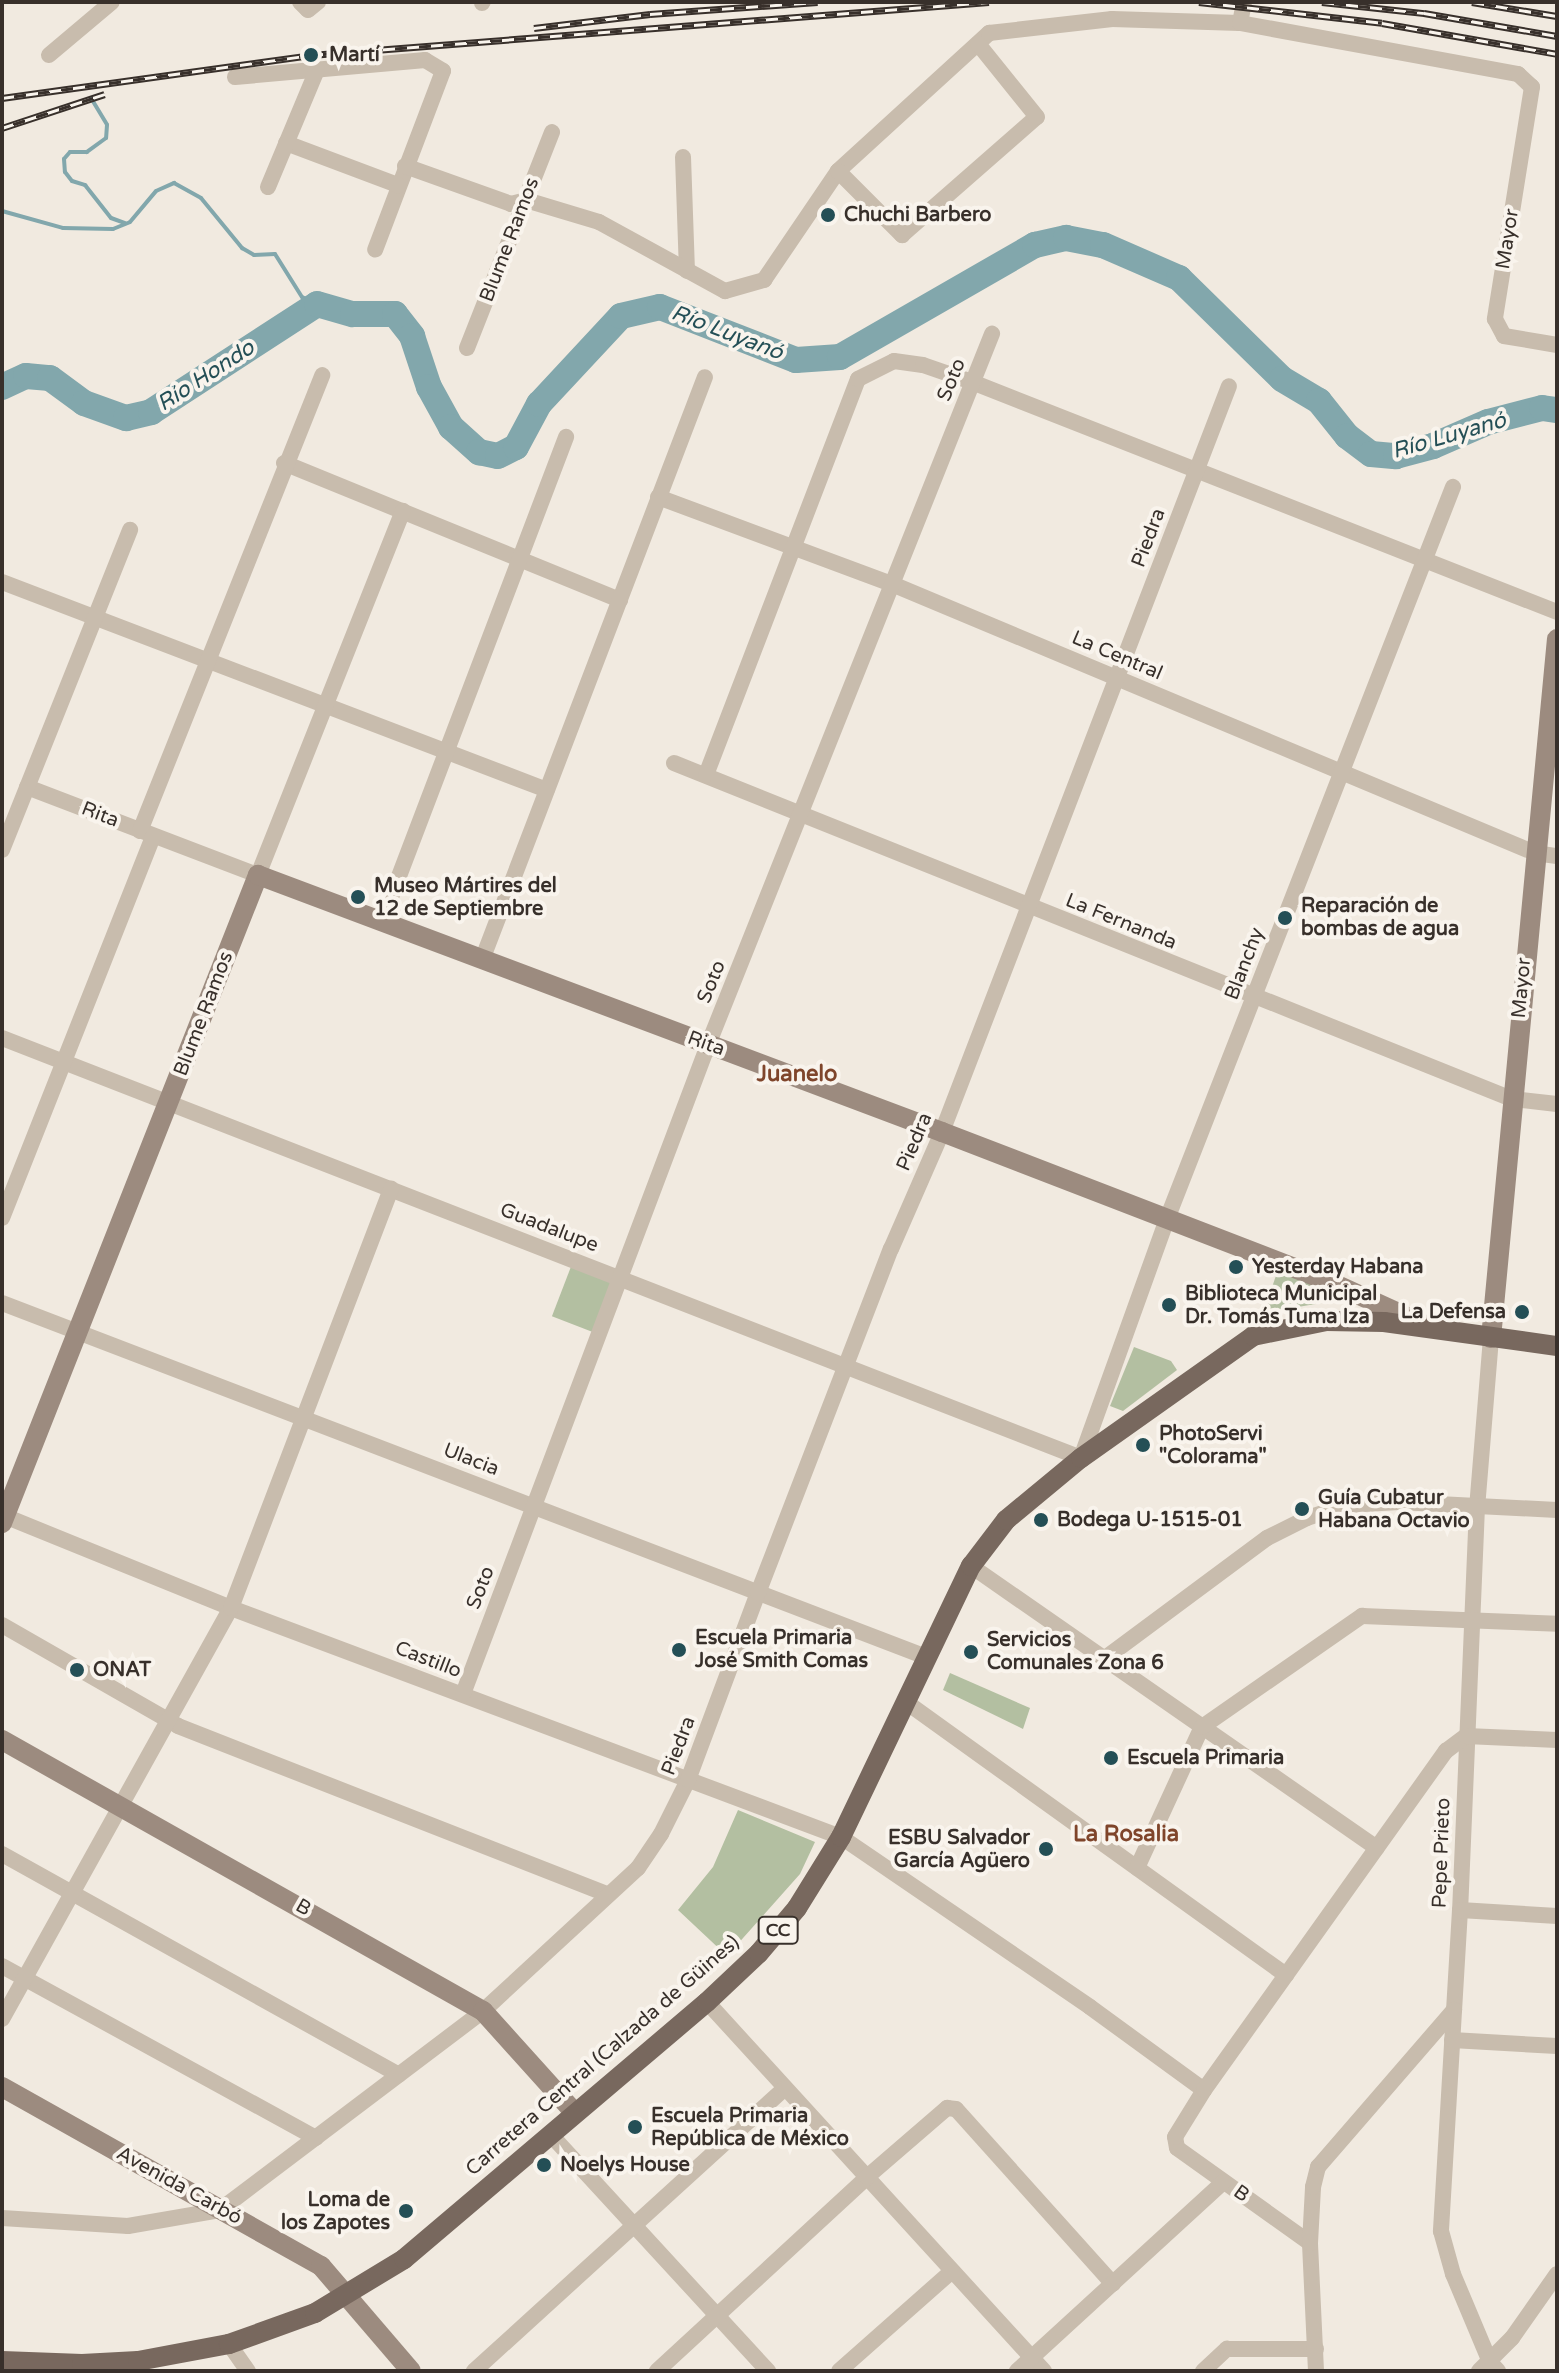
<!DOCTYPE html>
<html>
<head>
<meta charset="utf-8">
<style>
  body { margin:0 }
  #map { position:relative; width:1559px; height:2373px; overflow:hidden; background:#f1eae0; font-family:"Varela Round",sans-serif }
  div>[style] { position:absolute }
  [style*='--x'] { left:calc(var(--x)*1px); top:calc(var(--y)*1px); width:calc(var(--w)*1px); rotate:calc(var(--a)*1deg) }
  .green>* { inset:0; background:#b3bfa1; transform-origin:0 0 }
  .stream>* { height:4px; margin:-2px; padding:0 2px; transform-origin:2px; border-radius:2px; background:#82a7ac }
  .river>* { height:26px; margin:-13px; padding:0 13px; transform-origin:13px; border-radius:13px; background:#82a7ac }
  .street>* { height:16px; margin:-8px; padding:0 8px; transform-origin:8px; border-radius:8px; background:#c8bcad }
  .secondary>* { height:20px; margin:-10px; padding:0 10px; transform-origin:10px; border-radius:10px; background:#9c8b7f }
  .primary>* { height:20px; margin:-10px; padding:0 10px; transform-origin:10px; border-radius:10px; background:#78685e }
  .rail>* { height:7px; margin-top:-3.5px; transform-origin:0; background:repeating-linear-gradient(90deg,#f9f4ed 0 12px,#38302b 0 24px); box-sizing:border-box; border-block:2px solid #38302b }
  .dots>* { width:22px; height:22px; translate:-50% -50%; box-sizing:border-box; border:4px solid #f9f4ed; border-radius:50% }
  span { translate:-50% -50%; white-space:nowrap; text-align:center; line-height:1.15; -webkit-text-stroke:8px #f9f4ed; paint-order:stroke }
  .shield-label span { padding:2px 6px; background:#f9f4ed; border:2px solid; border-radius:6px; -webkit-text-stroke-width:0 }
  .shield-label { font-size:18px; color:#38302b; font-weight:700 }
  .poi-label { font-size:20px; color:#38302b; font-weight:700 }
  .left { translate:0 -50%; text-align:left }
  .right { translate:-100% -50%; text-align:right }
  .street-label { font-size:20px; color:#38302b }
  .water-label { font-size:22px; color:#244f56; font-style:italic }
  .neighbourhood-label { font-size:22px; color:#7f452b; font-weight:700 }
  .frame { position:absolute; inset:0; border:4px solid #38302b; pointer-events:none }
</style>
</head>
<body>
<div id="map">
  <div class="green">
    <div style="left:572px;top:1264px;width:45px;height:56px;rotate:21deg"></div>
    <div style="clip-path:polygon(1279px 1267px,1331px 1287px,1333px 1301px,1263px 1313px)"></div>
    <div style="clip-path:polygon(1134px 1347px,1171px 1361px,1177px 1370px,1123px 1411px,1110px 1406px)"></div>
    <div style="clip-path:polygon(950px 1673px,1030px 1708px,1023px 1729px,943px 1690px)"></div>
    <div style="clip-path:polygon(738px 1810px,815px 1842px,800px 1874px,727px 1956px,678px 1910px,713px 1867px)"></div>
  </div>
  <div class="stream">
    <div style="--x:91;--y:98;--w:31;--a:59"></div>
    <div style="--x:107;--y:125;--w:13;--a:94"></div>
    <div style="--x:106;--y:138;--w:24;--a:144"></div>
    <div style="--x:87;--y:152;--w:17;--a:180"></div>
    <div style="--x:70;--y:152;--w:9;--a:131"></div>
    <div style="--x:64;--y:159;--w:13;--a:86"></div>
    <div style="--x:65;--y:172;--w:11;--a:52"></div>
    <div style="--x:72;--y:181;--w:14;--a:17"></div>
    <div style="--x:85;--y:185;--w:42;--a:51.8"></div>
    <div style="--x:111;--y:218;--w:15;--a:20"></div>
    <div style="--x:2;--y:211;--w:63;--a:15.6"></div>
    <div style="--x:63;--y:228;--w:50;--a:1.1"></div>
    <div style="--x:113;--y:229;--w:18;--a:-22"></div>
    <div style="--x:130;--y:222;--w:40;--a:-50"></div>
    <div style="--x:156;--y:191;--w:20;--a:-24"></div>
    <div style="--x:174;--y:183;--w:31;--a:29"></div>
    <div style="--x:201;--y:198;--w:65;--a:50.6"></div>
    <div style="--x:242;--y:248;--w:14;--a:30"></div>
    <div style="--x:254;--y:255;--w:21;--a:-3"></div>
    <div style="--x:275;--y:254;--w:51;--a:57.9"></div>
    <div style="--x:302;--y:297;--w:17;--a:25"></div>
  </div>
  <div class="river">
    <div style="--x:2;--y:387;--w:26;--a:-25"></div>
    <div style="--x:26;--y:376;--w:24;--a:5"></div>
    <div style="--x:50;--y:378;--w:42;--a:36.3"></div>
    <div style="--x:84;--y:403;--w:45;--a:19.7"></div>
    <div style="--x:126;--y:418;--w:26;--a:-13"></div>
    <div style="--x:151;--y:412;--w:198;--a:-33"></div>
    <div style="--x:317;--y:304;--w:37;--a:16"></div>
    <div style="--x:353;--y:314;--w:42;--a:0"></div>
    <div style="--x:395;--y:314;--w:28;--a:52"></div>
    <div style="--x:412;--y:336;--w:54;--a:71.6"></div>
    <div style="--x:429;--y:387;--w:46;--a:61.2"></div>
    <div style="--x:451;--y:427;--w:38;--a:42"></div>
    <div style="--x:479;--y:452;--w:19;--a:12"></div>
    <div style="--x:498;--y:456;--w:20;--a:-27"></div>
    <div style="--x:516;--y:447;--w:49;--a:-61.9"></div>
    <div style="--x:539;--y:404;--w:120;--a:-47"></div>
    <div style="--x:621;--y:316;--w:40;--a:-13"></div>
    <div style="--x:660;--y:307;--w:146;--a:21.3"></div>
    <div style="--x:796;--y:360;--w:44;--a:-3.9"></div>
    <div style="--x:840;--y:357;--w:225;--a:-29.9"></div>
    <div style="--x:1035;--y:245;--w:32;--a:-13"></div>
    <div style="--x:1066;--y:238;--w:38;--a:11"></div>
    <div style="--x:1103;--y:245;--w:83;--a:23.5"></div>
    <div style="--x:1179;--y:278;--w:144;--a:44.4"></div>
    <div style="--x:1282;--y:379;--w:43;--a:30.7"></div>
    <div style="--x:1319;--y:401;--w:45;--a:51.3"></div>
    <div style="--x:1347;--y:436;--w:30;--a:37"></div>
    <div style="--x:1371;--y:454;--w:25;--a:5"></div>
    <div style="--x:1396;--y:456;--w:38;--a:-15"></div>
    <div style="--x:1433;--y:446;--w:60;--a:-23.6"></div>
    <div style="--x:1488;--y:422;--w:56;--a:-14.5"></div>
    <div style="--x:1542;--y:408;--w:15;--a:8"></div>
  </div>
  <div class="street">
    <div style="--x:300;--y:2;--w:11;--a:45"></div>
    <div style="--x:308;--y:10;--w:13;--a:-39"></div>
    <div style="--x:482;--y:3;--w:1;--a:-45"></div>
    <div style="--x:1240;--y:23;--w:21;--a:-79"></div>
    <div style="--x:49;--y:55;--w:82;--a:-40.1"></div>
    <div style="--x:235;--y:77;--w:191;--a:-5.1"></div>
    <div style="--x:425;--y:60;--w:21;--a:31"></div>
    <div style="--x:443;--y:71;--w:191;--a:110.8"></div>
    <div style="--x:286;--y:143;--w:120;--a:20.6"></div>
    <div style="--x:683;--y:157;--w:114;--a:88"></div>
    <div style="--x:405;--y:166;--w:113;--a:19.7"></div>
    <div style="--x:511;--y:204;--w:16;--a:-15"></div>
    <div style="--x:526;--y:200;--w:76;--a:16.8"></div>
    <div style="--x:599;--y:222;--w:144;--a:28.7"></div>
    <div style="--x:725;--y:291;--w:41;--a:-15.8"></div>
    <div style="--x:764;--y:280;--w:132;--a:-55.8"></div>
    <div style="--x:838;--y:171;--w:205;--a:-42.4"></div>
    <div style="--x:989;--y:33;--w:124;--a:-6.5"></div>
    <div style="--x:1112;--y:19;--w:128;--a:1.8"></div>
    <div style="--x:1240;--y:23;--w:283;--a:10.4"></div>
    <div style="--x:1518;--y:74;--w:19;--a:43"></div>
    <div style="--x:1532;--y:87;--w:235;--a:99.1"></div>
    <div style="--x:1495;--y:319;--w:19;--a:62"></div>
    <div style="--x:1504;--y:336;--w:54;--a:9.6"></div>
    <div style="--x:838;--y:171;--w:91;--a:45"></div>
    <div style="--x:902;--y:235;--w:179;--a:-41.2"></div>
    <div style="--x:1037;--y:117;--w:94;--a:-128.9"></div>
    <div style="--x:268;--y:187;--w:127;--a:-67.3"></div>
    <div style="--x:467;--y:348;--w:232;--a:-68.5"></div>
    <div style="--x:284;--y:463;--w:363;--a:22.2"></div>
    <div style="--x:658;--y:497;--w:250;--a:20.4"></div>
    <div style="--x:892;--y:584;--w:697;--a:22.7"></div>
    <div style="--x:1535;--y:853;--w:22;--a:8"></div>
    <div style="--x:2;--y:582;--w:583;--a:20.89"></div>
    <div style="--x:674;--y:763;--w:903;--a:21.85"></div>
    <div style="--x:1512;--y:1099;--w:45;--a:6.3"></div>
    <div style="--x:706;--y:775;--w:424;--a:-69"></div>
    <div style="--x:858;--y:379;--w:40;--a:-26.6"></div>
    <div style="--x:894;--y:361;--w:29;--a:8"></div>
    <div style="--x:923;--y:365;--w:52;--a:19.1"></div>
    <div style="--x:972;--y:382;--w:629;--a:21.46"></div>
    <div style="--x:27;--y:787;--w:247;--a:20.9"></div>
    <div style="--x:258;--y:875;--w:392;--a:-68.3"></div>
    <div style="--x:140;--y:831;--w:491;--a:-68.2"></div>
    <div style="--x:2;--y:850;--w:345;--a:-68.2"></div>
    <div style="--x:382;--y:921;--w:518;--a:-69.18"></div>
    <div style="--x:482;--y:960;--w:624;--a:-69.07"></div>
    <div style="--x:2;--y:1038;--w:1158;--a:21.27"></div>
    <div style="--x:1081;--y:1458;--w:254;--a:-70.2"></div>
    <div style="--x:1167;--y:1219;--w:786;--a:-68.66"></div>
    <div style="--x:2;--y:1218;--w:411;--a:-68.4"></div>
    <div style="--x:2;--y:1303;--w:989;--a:20.96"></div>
    <div style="--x:1491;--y:1338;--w:170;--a:94.7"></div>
    <div style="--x:1477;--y:1507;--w:403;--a:92.4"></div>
    <div style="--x:1460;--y:1910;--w:322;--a:93.4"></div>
    <div style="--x:1441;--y:2231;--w:45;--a:74.4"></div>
    <div style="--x:1453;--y:2274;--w:95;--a:67.2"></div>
    <div style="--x:1490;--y:2362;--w:12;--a:48"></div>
    <div style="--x:2;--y:1515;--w:247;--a:22.1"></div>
    <div style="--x:231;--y:1608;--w:652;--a:20.58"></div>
    <div style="--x:841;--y:1837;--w:301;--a:34.3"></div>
    <div style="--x:1090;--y:2007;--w:141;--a:36.1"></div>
    <div style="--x:971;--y:1566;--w:494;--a:34.8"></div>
    <div style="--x:2;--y:1625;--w:203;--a:29.8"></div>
    <div style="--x:178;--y:1726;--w:461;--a:21.4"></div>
    <div style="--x:1104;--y:1659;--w:203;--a:-36.6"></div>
    <div style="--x:1267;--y:1538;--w:45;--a:-26.6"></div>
    <div style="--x:1307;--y:1518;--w:42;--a:-18"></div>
    <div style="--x:1347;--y:1505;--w:52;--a:-3.3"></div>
    <div style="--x:1399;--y:1502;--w:158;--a:2.9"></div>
    <div style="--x:463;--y:1694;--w:694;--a:-69.32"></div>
    <div style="--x:708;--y:1045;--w:766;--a:-68.23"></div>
    <div style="--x:906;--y:1702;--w:468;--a:35.7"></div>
    <div style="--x:2;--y:1854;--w:454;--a:29.1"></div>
    <div style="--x:1137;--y:1868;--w:155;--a:-65.3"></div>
    <div style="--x:1202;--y:1727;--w:195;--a:-34.8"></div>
    <div style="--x:1362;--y:1616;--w:195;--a:2.3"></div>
    <div style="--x:1460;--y:1910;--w:97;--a:3.5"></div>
    <div style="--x:2;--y:1966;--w:358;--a:28.7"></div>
    <div style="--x:707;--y:2002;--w:500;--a:47.6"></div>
    <div style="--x:2;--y:2019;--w:470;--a:-60.9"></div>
    <div style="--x:231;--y:1608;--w:449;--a:-69.1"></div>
    <div style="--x:1452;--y:2040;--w:105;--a:3.3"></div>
    <div style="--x:551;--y:2135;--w:321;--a:47.4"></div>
    <div style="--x:2;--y:2218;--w:126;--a:3.6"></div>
    <div style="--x:128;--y:2226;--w:93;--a:-9.9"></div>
    <div style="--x:220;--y:2210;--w:330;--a:-37.1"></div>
    <div style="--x:483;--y:2011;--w:211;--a:-42.7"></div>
    <div style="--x:638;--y:1868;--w:41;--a:-55.9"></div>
    <div style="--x:661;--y:1834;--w:60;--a:-63.4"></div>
    <div style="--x:688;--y:1780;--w:200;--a:-69.5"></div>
    <div style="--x:758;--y:1593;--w:369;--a:-68.9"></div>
    <div style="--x:891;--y:1249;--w:128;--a:-66.4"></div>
    <div style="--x:942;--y:1132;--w:799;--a:-68.96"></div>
    <div style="--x:1310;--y:2243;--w:163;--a:-144.5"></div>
    <div style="--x:1177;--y:2148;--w:11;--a:-100"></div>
    <div style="--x:1175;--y:2137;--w:55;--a:-58.3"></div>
    <div style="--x:1204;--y:2090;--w:417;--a:-54.5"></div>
    <div style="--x:1446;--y:1751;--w:25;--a:-37"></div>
    <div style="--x:1466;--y:1736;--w:91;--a:2.5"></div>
    <div style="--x:229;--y:2344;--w:33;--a:55"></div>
    <div style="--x:474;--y:2371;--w:420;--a:-42.3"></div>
    <div style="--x:657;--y:2371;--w:286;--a:-42.7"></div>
    <div style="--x:867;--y:2177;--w:106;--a:-40.8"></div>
    <div style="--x:947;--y:2108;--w:9;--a:6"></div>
    <div style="--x:956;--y:2109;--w:235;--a:48.1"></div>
    <div style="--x:839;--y:2371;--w:151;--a:-41.5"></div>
    <div style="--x:1017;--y:2371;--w:280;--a:-42.5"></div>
    <div style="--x:1203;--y:2371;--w:33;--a:-43"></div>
    <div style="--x:1227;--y:2349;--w:89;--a:0"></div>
    <div style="--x:1316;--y:2371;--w:128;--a:-92.7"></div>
    <div style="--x:1310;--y:2243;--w:56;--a:-86.9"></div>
    <div style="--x:1313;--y:2187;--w:21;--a:-76"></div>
    <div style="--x:1318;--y:2167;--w:208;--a:-49.1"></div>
    <div style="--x:1479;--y:2371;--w:47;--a:-45"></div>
    <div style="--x:1512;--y:2338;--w:78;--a:-54.9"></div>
  </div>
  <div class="secondary">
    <div style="--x:1491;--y:1338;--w:702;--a:-84.61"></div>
    <div style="--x:2;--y:1523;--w:697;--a:-68.44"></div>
    <div style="--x:258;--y:875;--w:731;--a:20.59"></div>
    <div style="--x:942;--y:1132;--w:421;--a:21.1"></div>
    <div style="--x:1335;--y:1284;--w:99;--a:24.5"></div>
    <div style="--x:2;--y:1740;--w:552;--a:29.4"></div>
    <div style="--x:483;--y:2011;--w:137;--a:48"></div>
    <div style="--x:2;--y:2087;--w:366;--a:29.3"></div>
    <div style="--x:321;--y:2266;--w:138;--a:49.4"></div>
  </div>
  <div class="primary">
    <div style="--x:2;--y:2361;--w:80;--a:2.1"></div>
    <div style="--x:82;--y:2364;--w:56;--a:-3.1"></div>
    <div style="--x:138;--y:2361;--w:93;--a:-10.6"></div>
    <div style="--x:229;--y:2344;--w:91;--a:-19.8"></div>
    <div style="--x:315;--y:2313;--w:104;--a:-31.2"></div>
    <div style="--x:404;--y:2259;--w:397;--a:-40.3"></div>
    <div style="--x:707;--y:2002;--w:71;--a:-43.3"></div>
    <div style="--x:759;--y:1953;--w:59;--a:-49.8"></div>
    <div style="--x:797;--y:1908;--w:84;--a:-58.2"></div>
    <div style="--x:841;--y:1837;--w:301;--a:-64.4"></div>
    <div style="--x:971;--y:1566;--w:58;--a:-52.7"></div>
    <div style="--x:1006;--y:1520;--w:97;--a:-39.6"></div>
    <div style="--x:1081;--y:1458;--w:211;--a:-35.3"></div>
    <div style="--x:1253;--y:1336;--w:75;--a:-11.6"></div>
    <div style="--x:1326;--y:1321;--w:58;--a:1"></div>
    <div style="--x:1384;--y:1322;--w:175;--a:7.9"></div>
  </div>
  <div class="rail">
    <div style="--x:1199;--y:2;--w:184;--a:6.5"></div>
    <div style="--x:1382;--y:23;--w:178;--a:10"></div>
    <div style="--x:1322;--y:2;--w:103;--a:6.2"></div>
    <div style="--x:1424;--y:13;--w:135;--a:9.8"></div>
    <div style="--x:1472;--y:2;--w:86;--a:9.4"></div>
    <div style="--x:534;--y:28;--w:117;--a:-6.9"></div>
    <div style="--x:650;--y:14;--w:168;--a:-4.1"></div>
    <div style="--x:2;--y:98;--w:312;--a:-7.9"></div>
    <div style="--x:311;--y:55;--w:680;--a:-4.47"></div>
    <div style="--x:2;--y:128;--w:108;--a:-18.3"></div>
  </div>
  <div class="dots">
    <div style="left:311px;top:55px;background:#244f56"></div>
    <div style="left:828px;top:215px;background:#244f56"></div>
    <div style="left:358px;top:897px;background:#244f56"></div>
    <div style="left:1285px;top:918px;background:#244f56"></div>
    <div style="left:1236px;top:1267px;background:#244f56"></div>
    <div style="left:1169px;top:1305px;background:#244f56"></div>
    <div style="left:1522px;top:1312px;background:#244f56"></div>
    <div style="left:1143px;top:1445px;background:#244f56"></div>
    <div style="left:1302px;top:1509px;background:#244f56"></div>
    <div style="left:1041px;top:1520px;background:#244f56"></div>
    <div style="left:679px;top:1650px;background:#244f56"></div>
    <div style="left:971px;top:1652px;background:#244f56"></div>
    <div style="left:77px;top:1670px;background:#244f56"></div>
    <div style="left:1111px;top:1758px;background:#244f56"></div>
    <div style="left:1046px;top:1849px;background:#244f56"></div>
    <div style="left:635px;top:2127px;background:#244f56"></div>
    <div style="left:544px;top:2165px;background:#244f56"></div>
    <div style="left:406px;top:2211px;background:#244f56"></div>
  </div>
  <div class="shield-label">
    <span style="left:778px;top:1930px">CC</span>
  </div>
  <div class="poi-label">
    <span class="left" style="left:329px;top:55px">Martí</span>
    <span class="left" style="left:844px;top:215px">Chuchi Barbero</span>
    <span class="left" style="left:374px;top:898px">Museo Mártires del<br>12 de Septiembre</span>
    <span class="left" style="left:1301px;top:918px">Reparación de<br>bombas de agua</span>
    <span class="left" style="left:1252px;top:1267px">Yesterday Habana</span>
    <span class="left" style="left:1185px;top:1306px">Biblioteca Municipal<br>Dr. Tomás Tuma Iza</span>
    <span class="right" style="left:1506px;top:1312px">La Defensa</span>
    <span class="left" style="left:1159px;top:1446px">PhotoServi<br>"Colorama"</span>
    <span class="left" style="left:1318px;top:1510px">Guía Cubatur<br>Habana Octavio</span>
    <span class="left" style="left:1057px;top:1520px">Bodega U-1515-01</span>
    <span class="left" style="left:695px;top:1650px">Escuela Primaria<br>José Smith Comas</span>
    <span class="left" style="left:987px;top:1652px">Servicios<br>Comunales Zona 6</span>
    <span class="left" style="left:93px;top:1670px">ONAT</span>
    <span class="left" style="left:1127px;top:1758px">Escuela Primaria</span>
    <span class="right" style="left:1030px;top:1850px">ESBU Salvador<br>García Agüero</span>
    <span class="left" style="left:651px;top:2128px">Escuela Primaria<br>República de México</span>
    <span class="left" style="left:560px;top:2165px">Noelys House</span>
    <span class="right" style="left:390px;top:2212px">Loma de<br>los Zapotes</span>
  </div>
  <div class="street-label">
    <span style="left:1508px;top:239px;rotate:-81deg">Mayor</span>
    <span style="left:510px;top:240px;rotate:-69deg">Blume Ramos</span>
    <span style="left:952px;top:380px;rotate:-68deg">Soto</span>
    <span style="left:1149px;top:538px;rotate:-69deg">Piedra</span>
    <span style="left:1117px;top:656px;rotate:23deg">La Central</span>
    <span style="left:100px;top:815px;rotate:21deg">Rita</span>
    <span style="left:1121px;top:922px;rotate:22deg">La Fernanda</span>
    <span style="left:1245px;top:964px;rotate:-69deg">Blanchy</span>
    <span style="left:712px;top:982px;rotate:-68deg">Soto</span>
    <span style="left:1522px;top:988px;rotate:-85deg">Mayor</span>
    <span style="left:204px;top:1014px;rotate:-69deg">Blume Ramos</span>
    <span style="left:706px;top:1044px;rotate:20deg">Rita</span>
    <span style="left:915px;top:1142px;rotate:-67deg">Piedra</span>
    <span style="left:549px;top:1228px;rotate:21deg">Guadalupe</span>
    <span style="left:471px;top:1460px;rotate:21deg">Ulacia</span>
    <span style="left:481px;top:1588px;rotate:-69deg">Soto</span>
    <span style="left:428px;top:1660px;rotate:21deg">Castillo</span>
    <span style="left:679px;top:1746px;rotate:-69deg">Piedra</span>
    <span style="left:1442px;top:1853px;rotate:-88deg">Pepe Prieto</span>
    <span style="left:303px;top:1908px;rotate:30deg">B</span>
    <span style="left:603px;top:2056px;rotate:-41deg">Carretera Central (Calzada de Güines)</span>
    <span style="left:179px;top:2186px;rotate:29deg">Avenida Carbó</span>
    <span style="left:1241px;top:2194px;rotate:35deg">B</span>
  </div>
  <div class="water-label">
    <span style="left:727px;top:333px;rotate:21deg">Río Luyanó</span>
    <span style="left:206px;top:376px;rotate:-33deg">Río Hondo</span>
    <span style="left:1449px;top:436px;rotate:-16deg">Río Luyanó</span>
  </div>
  <div class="neighbourhood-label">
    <span style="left:797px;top:1075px">Juanelo</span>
    <span style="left:1126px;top:1835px">La Rosalia</span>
  </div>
  <div class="frame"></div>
</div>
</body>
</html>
